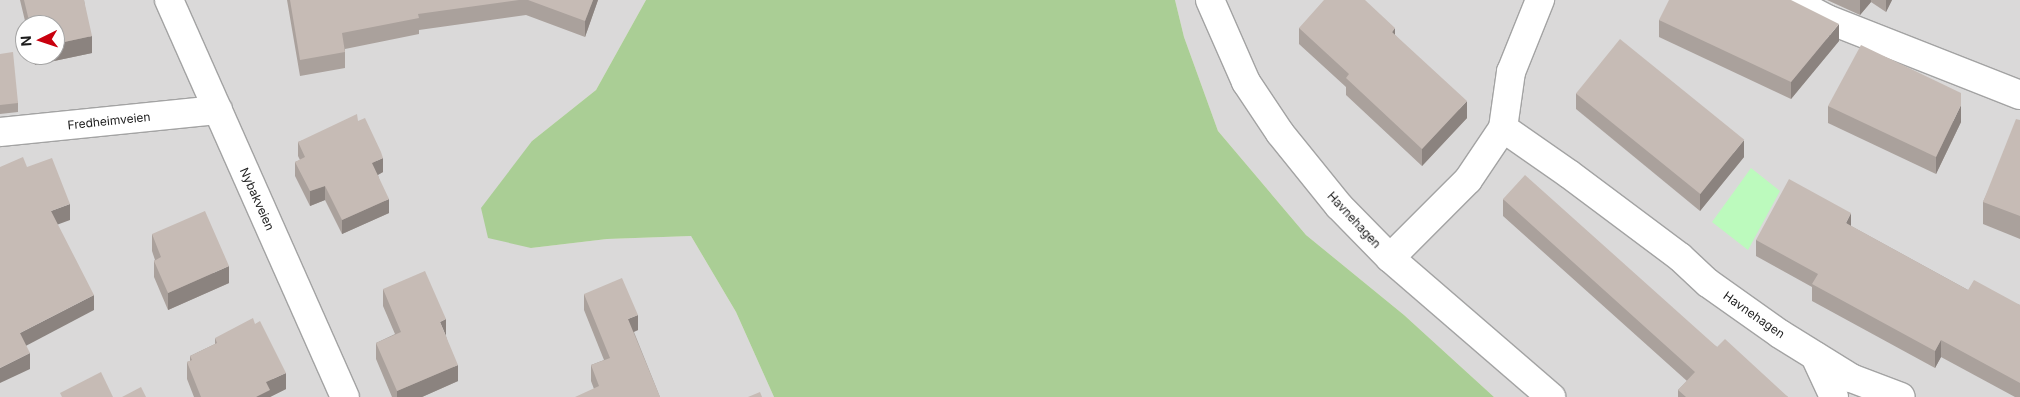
<!DOCTYPE html>
<html>
<head>
<meta charset="utf-8">
<style>
  body { margin:0 }
  #map { position:relative; width:2020px; height:397px; overflow:hidden; background:#eee9e2; font-family:Inter,sans-serif }
  div>[style] { position:absolute }
  [style*='--x'] { left:calc(var(--x)*1px); top:calc(var(--y)*1px); width:calc(var(--w)*1px); rotate:calc(var(--a)*1deg) }
  .residential>* { inset:0; background:#dad9d9 }
  .forest>* { inset:0; background:#aace95 }
  .park>* { inset:0; background:#bcfabd }
  .roads { filter:drop-shadow(1px 0 #a3a3a3) drop-shadow(-1px 0 #a3a3a3) drop-shadow(0 1px #a3a3a3) drop-shadow(0 -1px #a3a3a3) }
  .minor>* { height:28px; margin:-14px; padding:0 14px; transform-origin:14px; border-radius:14px; background:#fff }
  .wall>* { inset:0; background:#aaa19c }
  .shaded-wall>* { inset:0; background:#8b837f }
  .building>* { inset:0; background:#c6bbb5; transform-origin:0 0 }
  span { translate:-50% -50%; white-space:nowrap; text-align:center; line-height:1.15; -webkit-text-stroke:4px #fff; paint-order:stroke }
  .street-label { font-size:12px; color:#1c1c1c }
  .north { position:absolute; left:15px; top:15px; width:50px; height:50px; box-sizing:border-box; background:#fff; border:1px solid #a4a4a4; border-radius:50%; rotate:266deg; font-size:14px; font-weight:700; line-height:20px; text-align:center; color:#1c1c1c }
  .north::after { content:''; display:block; margin:auto; width:18px; height:22px; background:#c9000e; clip-path:polygon(50% 0,100% 100%,50% 72%,0 100%) }
</style>
</head>
<body>
<div id="map">
  <div class="residential">
    <div style="clip-path:polygon(evenodd,0 0,646px 0,596px 90px,532px 141px,531px 248px,607px 239px,691px 236px,736px 312px,774px 397px,0 397px,0 0,25px 25px,55px 25px,55px 55px,25px 55px,25px 25px)"></div>
    <div style="clip-path:polygon(1175px 0,2020px 0,2020px 397px,1494px 397px,1404px 315px,1306px 235px,1218px 131px,1184px 37px)"></div>
  </div>
  <div class="forest">
    <div style="clip-path:polygon(646px 0,1175px 0,1184px 37px,1218px 131px,1306px 235px,1404px 315px,1494px 397px,774px 397px,736px 312px,691px 236px,607px 239px,531px 248px,488px 238px,481px 208px,532px 141px,596px 90px)"></div>
  </div>
  <div class="park">
    <div style="clip-path:polygon(1751px 168px,1780px 191px,1748px 250px,1712px 222px)"></div>
  </div>
  <div class="roads">
    <div class="minor">
      <div style="--x:169;--y:0;--w:434;--a:66.1"></div>
      <div style="--x:1210;--y:0;--w:90;--a:66.3"></div>
      <div style="--x:1246;--y:82;--w:61;--a:56.3"></div>
      <div style="--x:1280;--y:133;--w:94;--a:51.1"></div>
      <div style="--x:1339;--y:206;--w:73;--a:45.6"></div>
      <div style="--x:1390;--y:258;--w:213;--a:40.8"></div>
      <div style="--x:1791;--y:0;--w:41;--a:27.8"></div>
      <div style="--x:1827;--y:19;--w:207;--a:21.5"></div>
      <div style="--x:1503;--y:128;--w:80;--a:34.9"></div>
      <div style="--x:1569;--y:174;--w:139;--a:36.8"></div>
      <div style="--x:1680;--y:257;--w:38;--a:43"></div>
      <div style="--x:1708;--y:283;--w:88;--a:35.3"></div>
      <div style="--x:1780;--y:334;--w:84;--a:31.8"></div>
      <div style="--x:1851;--y:378;--w:53;--a:20.8"></div>
      <div style="--x:0;--y:132;--w:219;--a:-5.8"></div>
      <div style="--x:1390;--y:258;--w:110;--a:-45"></div>
      <div style="--x:1468;--y:180;--w:63;--a:-56.1"></div>
      <div style="--x:1503;--y:128;--w:57;--a:-81.9"></div>
      <div style="--x:1511;--y:72;--w:78;--a:-68.1"></div>
      <div style="--x:1815;--y:356;--w:45;--a:65.1"></div>
    </div>
  </div>
  <div class="wall">
    <div style="clip-path:polygon(20px 0,84px 0,92px 53px,35px 65px,33px 55px,55px 55px,55px 25px,26px 25px)"></div>
    <div style="clip-path:polygon(287px 0,598px 0,585px 37px,526px 15px,419px 30px,419px 34px,345px 49px,345px 68px,300px 76px)"></div>
    <div style="clip-path:polygon(1827px 0,1892px 0,1886px 12px,1871px 2px,1860px 15px)"></div>
    <div style="clip-path:polygon(1659px 20px,1839px 41px,1791px 99px,1659px 37px)"></div>
    <div style="clip-path:polygon(1299px 28px,1395px 35px,1467px 118px,1422px 166px,1346px 95px,1346px 87px,1299px 44px)"></div>
    <div style="clip-path:polygon(0 54px,18px 103px,18px 112px,0 114px)"></div>
    <div style="clip-path:polygon(1576px 93px,1744px 157px,1700px 211px,1576px 109px)"></div>
    <div style="clip-path:polygon(1828px 106px,1961px 122px,1936px 174px,1828px 123px)"></div>
    <div style="clip-path:polygon(2020px 120px,2020px 239px,1983px 224px,1983px 202px)"></div>
    <div style="clip-path:polygon(358px 121px,383px 172px,378px 175px,389px 213px,342px 234px,325px 200px,310px 206px,295px 176px,295px 162px,300px 160px,298px 156px,298px 142px)"></div>
    <div style="clip-path:polygon(1503px 199px,1717px 347px,1788px 397px,1678px 397px,1678px 390px,1687px 381px,1503px 216px)"></div>
    <div style="clip-path:polygon(1851px 226px,1968px 290px,2020px 305px,2020px 397px,2015px 397px,1941px 357px,1935px 368px,1812px 301px,1812px 287px,1756px 256px,1756px 240px)"></div>
    <div style="clip-path:polygon(152px 234px,229px 283px,168px 310px,154px 277px,154px 261px,155px 260px,152px 251px)"></div>
    <div style="clip-path:polygon(383px 289px,446px 336px,458px 381px,422px 397px,392px 397px,376px 359px,376px 343px,395px 334px,383px 306px)"></div>
    <div style="clip-path:polygon(584px 294px,638px 330px,634px 332px,660px 397px,594px 389px,591px 381px,591px 365px,604px 360px,584px 310px)"></div>
    <div style="clip-path:polygon(215px 338px,286px 389px,270px 397px,194px 397px,187px 379px,187px 362px,190px 361px,190px 356px,215px 344px)"></div>
  </div>
  <div class="shaded-wall">
    <div style="clip-path:polygon(593px 0,598px 0,585px 37px,585px 21px)"></div>
    <div style="clip-path:polygon(1860px 0,1871px 0,1871px 2px,1860px 15px)"></div>
    <div style="clip-path:polygon(1886px 0,1892px 0,1886px 12px)"></div>
    <div style="clip-path:polygon(1839px 24px,1839px 41px,1791px 99px,1791px 82px)"></div>
    <div style="clip-path:polygon(1395px 28px,1395px 44px,1392px 32px)"></div>
    <div style="clip-path:polygon(92px 36px,92px 53px,35px 65px,35px 55px,55px 55px,55px 44px)"></div>
    <div style="clip-path:polygon(1467px 101px,1467px 118px,1422px 166px,1422px 149px)"></div>
    <div style="clip-path:polygon(1961px 105px,1961px 122px,1936px 174px,1936px 157px)"></div>
    <div style="clip-path:polygon(1744px 140px,1744px 157px,1700px 211px,1700px 194px)"></div>
    <div style="clip-path:polygon(383px 158px,383px 172px,372px 178px,372px 163px)"></div>
    <div style="clip-path:polygon(325px 186px,325px 200px,310px 206px,310px 191px)"></div>
    <div style="clip-path:polygon(389px 199px,389px 213px,342px 234px,342px 220px)"></div>
    <div style="clip-path:polygon(70px 204px,70px 220px,51px 227px,51px 211px)"></div>
    <div style="clip-path:polygon(1851px 213px,1851px 230px,1846px 223px)"></div>
    <div style="clip-path:polygon(229px 266px,229px 283px,168px 310px,168px 293px)"></div>
    <div style="clip-path:polygon(94px 295px,94px 310px,20px 349px,20px 333px)"></div>
    <div style="clip-path:polygon(638px 315px,638px 330px,628px 334px,628px 319px)"></div>
    <div style="clip-path:polygon(446px 319px,446px 336px,440px 322px)"></div>
    <div style="clip-path:polygon(1941px 340px,1941px 357px,1935px 368px,1935px 351px)"></div>
    <div style="clip-path:polygon(30px 353px,30px 369px,0 383px,0 368px)"></div>
    <div style="clip-path:polygon(458px 365px,458px 381px,422px 397px,397px 397px,397px 391px)"></div>
    <div style="clip-path:polygon(286px 373px,286px 389px,270px 397px,256px 397px,266px 382px)"></div>
  </div>
  <div class="building">
    <div style="clip-path:polygon(24px 0,84px 0,92px 36px,55px 44px,55px 25px,30px 25px)"></div>
    <div style="clip-path:polygon(290px 0,519px 0,418px 14px,419px 18px,342px 33px,345px 52px,300px 60px)"></div>
    <div style="clip-path:polygon(528px 0,593px 0,585px 21px)"></div>
    <div style="clip-path:polygon(1324px 0,1365px 0,1395px 28px,1392px 32px,1467px 101px,1422px 149px,1346px 78px,1349px 74px,1299px 28px)"></div>
    <div style="clip-path:polygon(1669px 0,1791px 0,1839px 24px,1791px 82px,1659px 20px)"></div>
    <div style="left:1620px;top:39px;width:160px;height:70px;rotate:39deg"></div>
    <div style="clip-path:polygon(1861px 45px,1961px 93px,1961px 105px,1936px 157px,1828px 106px)"></div>
    <div style="clip-path:polygon(13px 52px,18px 103px,0 105px,0 54px)"></div>
    <div style="clip-path:polygon(357px 114px,358px 121px,365px 118px,381px 152px,383px 158px,372px 163px,389px 199px,342px 220px,325px 186px,310px 191px,295px 162px,305px 157px,298px 142px)"></div>
    <div style="clip-path:polygon(2016px 119px,2020px 120px,2020px 216px,1983px 202px)"></div>
    <div style="clip-path:polygon(23px 157px,27px 167px,52px 158px,70px 204px,51px 211px,94px 295px,20px 333px,30px 353px,0 368px,0 167px)"></div>
    <div style="clip-path:polygon(1525px 175px,1717px 347px,1725px 339px,1788px 397px,1686px 397px,1678px 390px,1695px 372px,1503px 199px)"></div>
    <div style="clip-path:polygon(1789px 179px,1851px 213px,1846px 223px,1968px 290px,1974px 280px,2020px 305px,2020px 383px,1941px 340px,1935px 351px,1812px 284px,1818px 274px,1756px 240px)"></div>
    <div style="clip-path:polygon(205px 211px,229px 266px,168px 293px,154px 261px,161px 257px,152px 234px)"></div>
    <div style="clip-path:polygon(425px 271px,446px 319px,440px 322px,458px 365px,397px 391px,376px 343px,401px 332px,383px 289px)"></div>
    <div style="clip-path:polygon(622px 278px,638px 315px,628px 319px,660px 397px,575px 397px,599px 386px,591px 365px,610px 358px,584px 294px)"></div>
    <div style="clip-path:polygon(253px 318px,255px 324px,260px 321px,286px 373px,266px 382px,270px 390px,256px 397px,201px 397px,187px 362px,192px 360px,190px 356px,217px 343px,215px 338px)"></div>
    <div style="clip-path:polygon(101px 372px,113px 397px,62px 397px,60px 393px)"></div>
    <div style="clip-path:polygon(141px 387px,146px 397px,122px 397px)"></div>
    <div style="clip-path:polygon(760px 392px,762px 397px,748px 397px)"></div>
  </div>
  <div class="street-label">
    <span style="left:109px;top:121px;rotate:-6deg">Fredheimveien</span>
    <span style="left:257px;top:199px;rotate:66deg">Nybakveien</span>
    <span style="left:1354px;top:220px;rotate:47deg">Havnehagen</span>
    <span style="left:1754px;top:315px;rotate:35deg">Havnehagen</span>
  </div>
  <div class="north">N</div>
</div>
</body>
</html>
